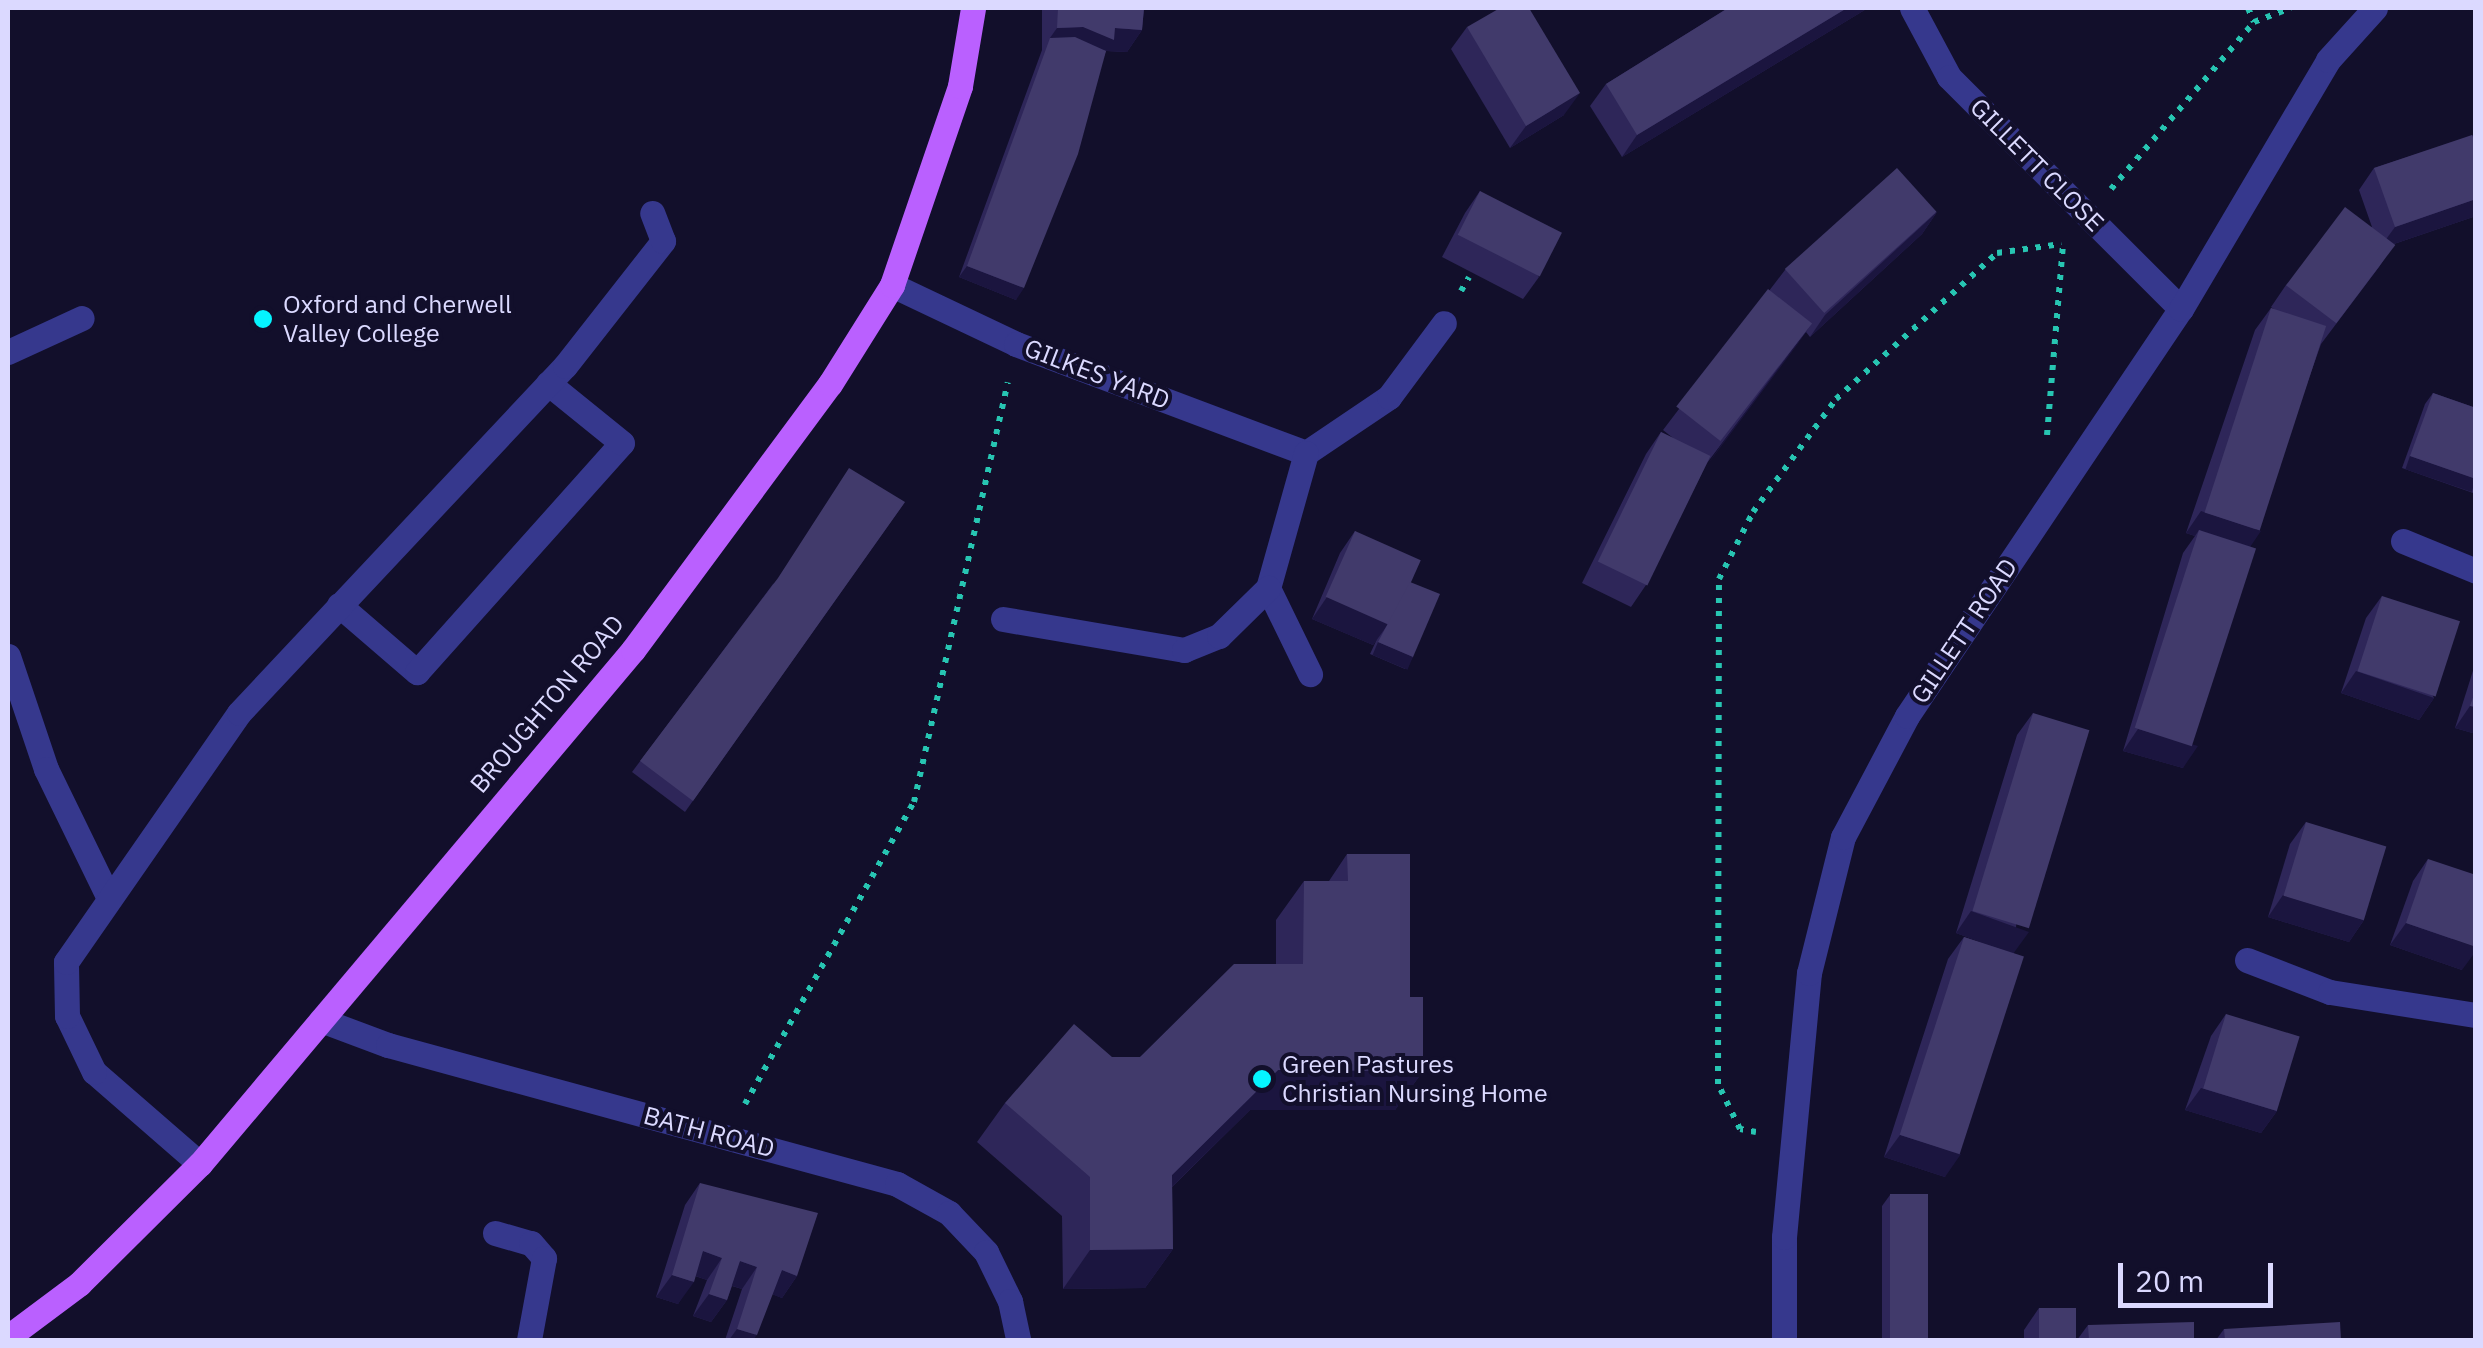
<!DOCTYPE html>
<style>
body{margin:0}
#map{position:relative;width:2483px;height:1348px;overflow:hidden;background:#120f2b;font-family:"IBM Plex Sans",sans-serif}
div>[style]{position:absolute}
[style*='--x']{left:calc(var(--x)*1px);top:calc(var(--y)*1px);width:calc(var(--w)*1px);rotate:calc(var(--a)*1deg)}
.path>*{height:6px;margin-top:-3px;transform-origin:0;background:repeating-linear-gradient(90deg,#27c5b2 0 5px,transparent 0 13px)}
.minor>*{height:25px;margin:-12.5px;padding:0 12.5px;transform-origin:12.5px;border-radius:12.5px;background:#36388d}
.major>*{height:25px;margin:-12.5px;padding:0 12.5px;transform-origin:12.5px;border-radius:12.5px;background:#ba60ff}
.wall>*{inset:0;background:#2e2659}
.shaded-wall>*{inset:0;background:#1b153f;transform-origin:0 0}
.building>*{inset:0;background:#413a6b;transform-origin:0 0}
.dots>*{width:28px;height:28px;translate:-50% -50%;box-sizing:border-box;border:5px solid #120f2b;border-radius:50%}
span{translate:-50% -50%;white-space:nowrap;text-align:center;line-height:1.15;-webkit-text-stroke:8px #120f2b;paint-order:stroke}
.street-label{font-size:25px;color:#dbd9ff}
.poi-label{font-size:25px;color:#dbd9ff}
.left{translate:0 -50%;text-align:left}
.frame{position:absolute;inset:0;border:10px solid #dbd9ff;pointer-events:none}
.scale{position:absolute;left:2118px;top:1263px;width:155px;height:45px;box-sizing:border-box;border:5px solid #dbd9ff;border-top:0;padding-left:12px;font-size:30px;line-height:35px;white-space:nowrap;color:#dbd9ff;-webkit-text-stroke:8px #120f2b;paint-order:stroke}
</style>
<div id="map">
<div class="path">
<div style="--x:2248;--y:8;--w:15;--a:67"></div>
<div style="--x:2111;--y:189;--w:220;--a:-49.4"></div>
<div style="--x:2254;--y:22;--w:39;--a:-21"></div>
<div style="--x:1461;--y:291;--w:16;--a:-60"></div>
<div style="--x:2047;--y:435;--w:193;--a:-85.2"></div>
<div style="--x:745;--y:1104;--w:346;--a:-60.8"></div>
<div style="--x:914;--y:802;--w:430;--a:-77.4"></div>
<div style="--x:1756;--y:1132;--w:16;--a:-169"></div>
<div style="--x:1740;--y:1129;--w:50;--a:-116.1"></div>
<div style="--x:1718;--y:1084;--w:505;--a:-89.89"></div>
<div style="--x:1719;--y:579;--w:75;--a:-63.1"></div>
<div style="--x:1753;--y:512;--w:140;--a:-53.7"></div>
<div style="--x:1836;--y:399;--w:217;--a:-42.2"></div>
<div style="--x:1997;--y:253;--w:65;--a:-8"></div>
</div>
<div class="minor">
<div style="--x:1912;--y:8;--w:78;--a:61.8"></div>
<div style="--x:1949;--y:77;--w:328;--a:45"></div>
<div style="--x:892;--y:285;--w:137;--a:25.4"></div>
<div style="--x:1016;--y:344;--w:310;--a:20.6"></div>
<div style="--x:1306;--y:453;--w:100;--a:-34"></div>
<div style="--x:1389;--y:397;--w:92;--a:-53.4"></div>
<div style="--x:8;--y:352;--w:81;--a:-24.7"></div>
<div style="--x:1306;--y:453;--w:140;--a:105.7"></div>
<div style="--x:1268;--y:588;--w:96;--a:64"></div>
<div style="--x:2403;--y:541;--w:79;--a:22.3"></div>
<div style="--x:339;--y:605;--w:103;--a:40.7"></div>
<div style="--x:417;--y:672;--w:307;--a:-48.2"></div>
<div style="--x:622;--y:443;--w:95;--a:-141"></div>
<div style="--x:1003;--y:619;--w:184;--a:9.7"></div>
<div style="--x:1184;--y:650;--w:38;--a:-22"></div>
<div style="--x:1219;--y:636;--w:69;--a:-44.4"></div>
<div style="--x:8;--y:656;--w:119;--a:71.4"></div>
<div style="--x:46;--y:769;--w:141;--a:64"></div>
<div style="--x:2247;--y:960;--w:89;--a:21.1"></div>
<div style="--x:2330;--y:992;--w:148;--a:9"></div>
<div style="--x:321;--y:1020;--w:72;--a:20.5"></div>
<div style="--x:388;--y:1045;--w:528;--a:15.27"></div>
<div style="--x:897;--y:1184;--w:60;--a:29.1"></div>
<div style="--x:949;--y:1213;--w:54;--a:46.5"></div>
<div style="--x:986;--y:1252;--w:55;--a:63.9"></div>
<div style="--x:1010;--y:1301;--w:40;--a:78"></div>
<div style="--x:200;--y:1164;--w:140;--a:-139"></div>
<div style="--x:94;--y:1072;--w:62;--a:-115.7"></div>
<div style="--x:67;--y:1016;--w:54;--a:-91.1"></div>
<div style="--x:66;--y:962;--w:303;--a:-55.2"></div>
<div style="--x:239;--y:713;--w:476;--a:-46.8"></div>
<div style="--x:565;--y:366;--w:159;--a:-51.9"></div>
<div style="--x:663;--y:241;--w:30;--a:-111"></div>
<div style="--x:495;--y:1233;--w:37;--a:16"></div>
<div style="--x:531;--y:1243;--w:20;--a:49"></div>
<div style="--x:544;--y:1258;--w:83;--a:100.4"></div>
<div style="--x:1784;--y:1340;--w:103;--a:-90"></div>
<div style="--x:1784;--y:1237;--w:265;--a:-84.6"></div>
<div style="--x:1809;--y:973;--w:140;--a:-76"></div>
<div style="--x:1843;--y:837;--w:137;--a:-62.1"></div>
<div style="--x:1907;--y:716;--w:491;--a:-56.1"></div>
<div style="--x:2181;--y:309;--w:289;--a:-59.4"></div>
<div style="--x:2328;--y:60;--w:70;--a:-47.9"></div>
</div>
<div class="major">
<div style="--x:8;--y:1337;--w:89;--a:-36.7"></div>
<div style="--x:79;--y:1284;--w:170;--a:-44.8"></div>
<div style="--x:200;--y:1164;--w:672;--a:-49.89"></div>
<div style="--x:633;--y:650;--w:331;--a:-53.5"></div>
<div style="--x:830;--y:384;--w:117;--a:-57.9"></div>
<div style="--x:892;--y:285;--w:210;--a:-71.1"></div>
<div style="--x:960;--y:86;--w:79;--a:-80.5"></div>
</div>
<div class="wall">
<div style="clip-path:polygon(1042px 8px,1144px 8px,1142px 30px,1127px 52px,1106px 51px,1016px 300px,959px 277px,1042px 50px)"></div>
<div style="clip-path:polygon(1728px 8px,1868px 8px,1622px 157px,1590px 106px,1606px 84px)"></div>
<div style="clip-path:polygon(1467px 27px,1564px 115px,1510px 148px,1451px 49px)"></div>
<div style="clip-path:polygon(2476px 131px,2476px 216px,2394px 244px,2379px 267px,2321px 344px,2250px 546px,2183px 768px,2123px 751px,2183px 553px,2195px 536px,2186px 533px,2255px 330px,2271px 308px,2275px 310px,2271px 307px,2286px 285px,2372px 227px,2359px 190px,2374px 168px,2472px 136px)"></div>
<div style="clip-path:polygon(1480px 191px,1539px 277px,1523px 299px,1442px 257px,1465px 213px)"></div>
<div style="clip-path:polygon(1937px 212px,1922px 234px,1810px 337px,1806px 332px,1707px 463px,1646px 585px,1631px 607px,1582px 583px,1646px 454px,1661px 432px,1673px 438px,1663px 430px,1785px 270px)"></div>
<div style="clip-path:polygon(2433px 393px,2476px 408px,2476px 494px,2402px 468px,2425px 404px)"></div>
<div style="clip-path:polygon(905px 502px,685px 812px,632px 772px,773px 584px)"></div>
<div style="clip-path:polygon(1355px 531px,1410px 582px,1413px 657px,1405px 669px,1370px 654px,1377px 639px,1373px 645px,1312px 619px,1340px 553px)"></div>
<div style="clip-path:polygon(2382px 596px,2434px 698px,2419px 720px,2341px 693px,2366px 618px)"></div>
<div style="clip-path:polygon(2476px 661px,2476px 734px,2455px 728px)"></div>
<div style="clip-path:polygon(2033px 713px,2014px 953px,1945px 1177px,1884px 1157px,1948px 959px,1964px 937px,2003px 950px,1956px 933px,2017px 735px)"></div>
<div style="clip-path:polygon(2306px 822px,2364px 920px,2349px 942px,2268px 917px,2290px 844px)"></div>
<div style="clip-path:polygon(1347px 854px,1423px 1071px,1395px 1110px,1250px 1110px,1172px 1187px,1173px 1249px,1145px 1288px,1063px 1289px,1062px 1216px,977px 1142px,1005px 1103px,1112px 1057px,1140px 1057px,1276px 964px,1276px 920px,1304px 881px,1329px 881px)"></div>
<div style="clip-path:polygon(2428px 859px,2462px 970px,2390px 945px,2413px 881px)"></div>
<div style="clip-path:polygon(2226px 1014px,2277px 1111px,2261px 1133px,2185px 1110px,2211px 1036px)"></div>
<div style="clip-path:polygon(700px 1183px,797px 1276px,782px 1298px,772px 1294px,753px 1340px,725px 1340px,742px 1289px,732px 1286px,727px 1300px,711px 1322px,693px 1316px,707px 1280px,695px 1276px,678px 1304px,656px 1297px,685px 1205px)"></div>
<div style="clip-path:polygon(1890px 1195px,1928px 1340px,1882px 1340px,1882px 1206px)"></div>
<div style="clip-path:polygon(2039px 1308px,2075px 1340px,2024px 1340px,2024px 1330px)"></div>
<div style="clip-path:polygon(2088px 1325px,2194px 1340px,2077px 1340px)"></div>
<div style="clip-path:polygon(2224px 1329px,2341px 1340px,2216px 1340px)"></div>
</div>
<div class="shaded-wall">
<div style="clip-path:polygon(1847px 8px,1868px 8px,1622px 157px,1637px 135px)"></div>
<div style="clip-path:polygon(1083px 27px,1115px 28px,1142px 30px,1127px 52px,1107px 51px,1050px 38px,1057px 28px)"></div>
<div style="clip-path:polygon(1580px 93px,1564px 115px,1510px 148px,1526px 126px)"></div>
<div style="clip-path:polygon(2476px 199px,2476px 216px,2379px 249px,2395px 227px)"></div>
<div style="clip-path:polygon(1937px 212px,1922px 234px,1810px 337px,1825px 315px)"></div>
<div style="clip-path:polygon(967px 266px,1024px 288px,1016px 300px,959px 277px)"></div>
<div style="clip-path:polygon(1812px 323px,1797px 345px,1708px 464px,1723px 442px)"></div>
<div style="left:2410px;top:456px;width:70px;height:14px;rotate:19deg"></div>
<div style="clip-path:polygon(2201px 511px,2261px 531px,2246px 553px,2199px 530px,2195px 536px,2186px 533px)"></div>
<div style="clip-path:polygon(1327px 597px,1389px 623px,1373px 645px,1312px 619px)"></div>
<div style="left:1378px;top:642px;width:38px;height:14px;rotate:23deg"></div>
<div style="clip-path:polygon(2356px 671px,2434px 698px,2419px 720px,2341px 693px)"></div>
<div style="clip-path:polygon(2470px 706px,2476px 707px,2476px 734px,2455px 728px)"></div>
<div style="clip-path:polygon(2138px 729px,2198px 746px,2183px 768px,2123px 751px)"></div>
<div style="clip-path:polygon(2283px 895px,2364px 920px,2349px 942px,2268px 917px)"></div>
<div style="clip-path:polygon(1971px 911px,2029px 932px,2013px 954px,1956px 933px)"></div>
<div style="clip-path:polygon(2406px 923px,2476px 947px,2476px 951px,2462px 970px,2390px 945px)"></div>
<div style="clip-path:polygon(1278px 1070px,1423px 1071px,1395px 1110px,1250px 1110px,1144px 1214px,1172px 1175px)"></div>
<div style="clip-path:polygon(2201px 1088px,2277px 1111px,2261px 1133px,2185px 1110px)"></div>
<div style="clip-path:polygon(1900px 1135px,1961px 1154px,1945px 1177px,1884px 1157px)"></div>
<div style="clip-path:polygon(1173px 1249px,1145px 1288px,1063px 1289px,1090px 1250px)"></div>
<div style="clip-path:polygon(703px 1251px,722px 1258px,707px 1280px,687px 1273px)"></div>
<div style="clip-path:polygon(740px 1261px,757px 1267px,742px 1289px,724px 1283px)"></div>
<div style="clip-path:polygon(782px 1270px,797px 1276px,782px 1298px,766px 1292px)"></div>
<div style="clip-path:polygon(672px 1275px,694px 1282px,678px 1304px,656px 1297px)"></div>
<div style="clip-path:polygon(709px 1294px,727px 1300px,711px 1322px,693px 1316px)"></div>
<div style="clip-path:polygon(737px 1329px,757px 1335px,753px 1340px,729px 1340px)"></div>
</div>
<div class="building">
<div style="clip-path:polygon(1058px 8px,1144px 8px,1142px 30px,1115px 28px,1114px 40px,1083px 27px,1057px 28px)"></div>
<div style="clip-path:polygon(1500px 8px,1529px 8px,1580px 93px,1526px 126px,1467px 27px)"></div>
<div style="clip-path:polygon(1728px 8px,1847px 8px,1637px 135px,1606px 84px)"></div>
<div style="clip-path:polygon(1075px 37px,1106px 51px,1078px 154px,1024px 288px,967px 266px,1050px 38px)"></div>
<div style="clip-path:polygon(2472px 135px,2476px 146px,2476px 199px,2395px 227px,2374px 168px)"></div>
<div style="left:1897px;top:168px;width:59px;height:151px;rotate:48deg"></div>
<div style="left:1480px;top:191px;width:92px;height:49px;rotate:27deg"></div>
<div style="left:2345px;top:207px;width:63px;height:98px;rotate:37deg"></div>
<div style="left:1768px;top:289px;width:56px;height:149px;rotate:38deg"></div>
<div style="left:2271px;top:308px;width:58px;height:215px;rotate:18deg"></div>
<div style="clip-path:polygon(2433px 393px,2476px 408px,2476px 479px,2410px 456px)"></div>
<div style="left:1661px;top:432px;width:55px;height:144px;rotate:26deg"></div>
<div style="clip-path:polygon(849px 468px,905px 502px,693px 801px,640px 761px,778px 578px)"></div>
<div style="left:2199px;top:530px;width:60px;height:208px;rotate:18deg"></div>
<div style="left:1355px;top:531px;width:72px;height:72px;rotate:24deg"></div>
<div style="clip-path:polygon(1410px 582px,1440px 594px,1413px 657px,1378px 642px)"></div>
<div style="left:2382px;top:596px;width:82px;height:79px;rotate:18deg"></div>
<div style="clip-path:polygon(2476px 689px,2476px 707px,2470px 706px)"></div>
<div style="left:2033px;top:713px;width:59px;height:207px;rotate:17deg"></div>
<div style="left:2306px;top:822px;width:84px;height:77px;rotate:17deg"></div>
<div style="clip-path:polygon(1347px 854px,1410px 854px,1410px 997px,1423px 997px,1423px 1071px,1278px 1070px,1172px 1175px,1173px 1249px,1090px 1250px,1090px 1177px,1005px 1103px,1074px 1024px,1112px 1057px,1140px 1057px,1234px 964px,1303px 964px,1304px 881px,1348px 881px)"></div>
<div style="clip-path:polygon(2428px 859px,2476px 875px,2476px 947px,2406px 923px)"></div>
<div style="left:1964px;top:937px;width:63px;height:208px;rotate:18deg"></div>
<div style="left:2226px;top:1014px;width:77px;height:78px;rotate:17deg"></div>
<div style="clip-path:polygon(700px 1183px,818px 1213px,797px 1276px,782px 1270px,757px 1335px,737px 1329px,757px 1267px,740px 1261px,727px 1300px,709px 1294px,722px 1258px,703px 1251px,694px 1282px,672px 1275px)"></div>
<div style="left:1928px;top:1194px;width:146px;height:38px;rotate:90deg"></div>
<div style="left:2039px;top:1308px;width:37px;height:32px"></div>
<div style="clip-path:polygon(2194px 1322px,2194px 1340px,2089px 1340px,2088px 1325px)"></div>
<div style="clip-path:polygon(2340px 1322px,2341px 1340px,2225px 1340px,2224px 1329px)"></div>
</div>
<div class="dots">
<div style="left:263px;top:319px;background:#05f4ff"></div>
<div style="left:1262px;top:1079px;background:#05f4ff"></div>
</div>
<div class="street-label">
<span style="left:2037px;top:165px;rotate:45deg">GILLETT CLOSE</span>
<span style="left:1097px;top:374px;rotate:21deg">GILKES YARD</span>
<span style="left:1964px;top:631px;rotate:-56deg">GILLETT ROAD</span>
<span style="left:547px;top:704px;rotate:-50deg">BROUGHTON ROAD</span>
<span style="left:709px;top:1132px;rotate:15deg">BATH ROAD</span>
</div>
<div class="poi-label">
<span class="left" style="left:283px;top:319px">Oxford and Cherwell<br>Valley College</span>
<span class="left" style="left:1282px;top:1079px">Green Pastures<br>Christian Nursing Home</span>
</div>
<div class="frame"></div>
<div class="scale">20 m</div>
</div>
